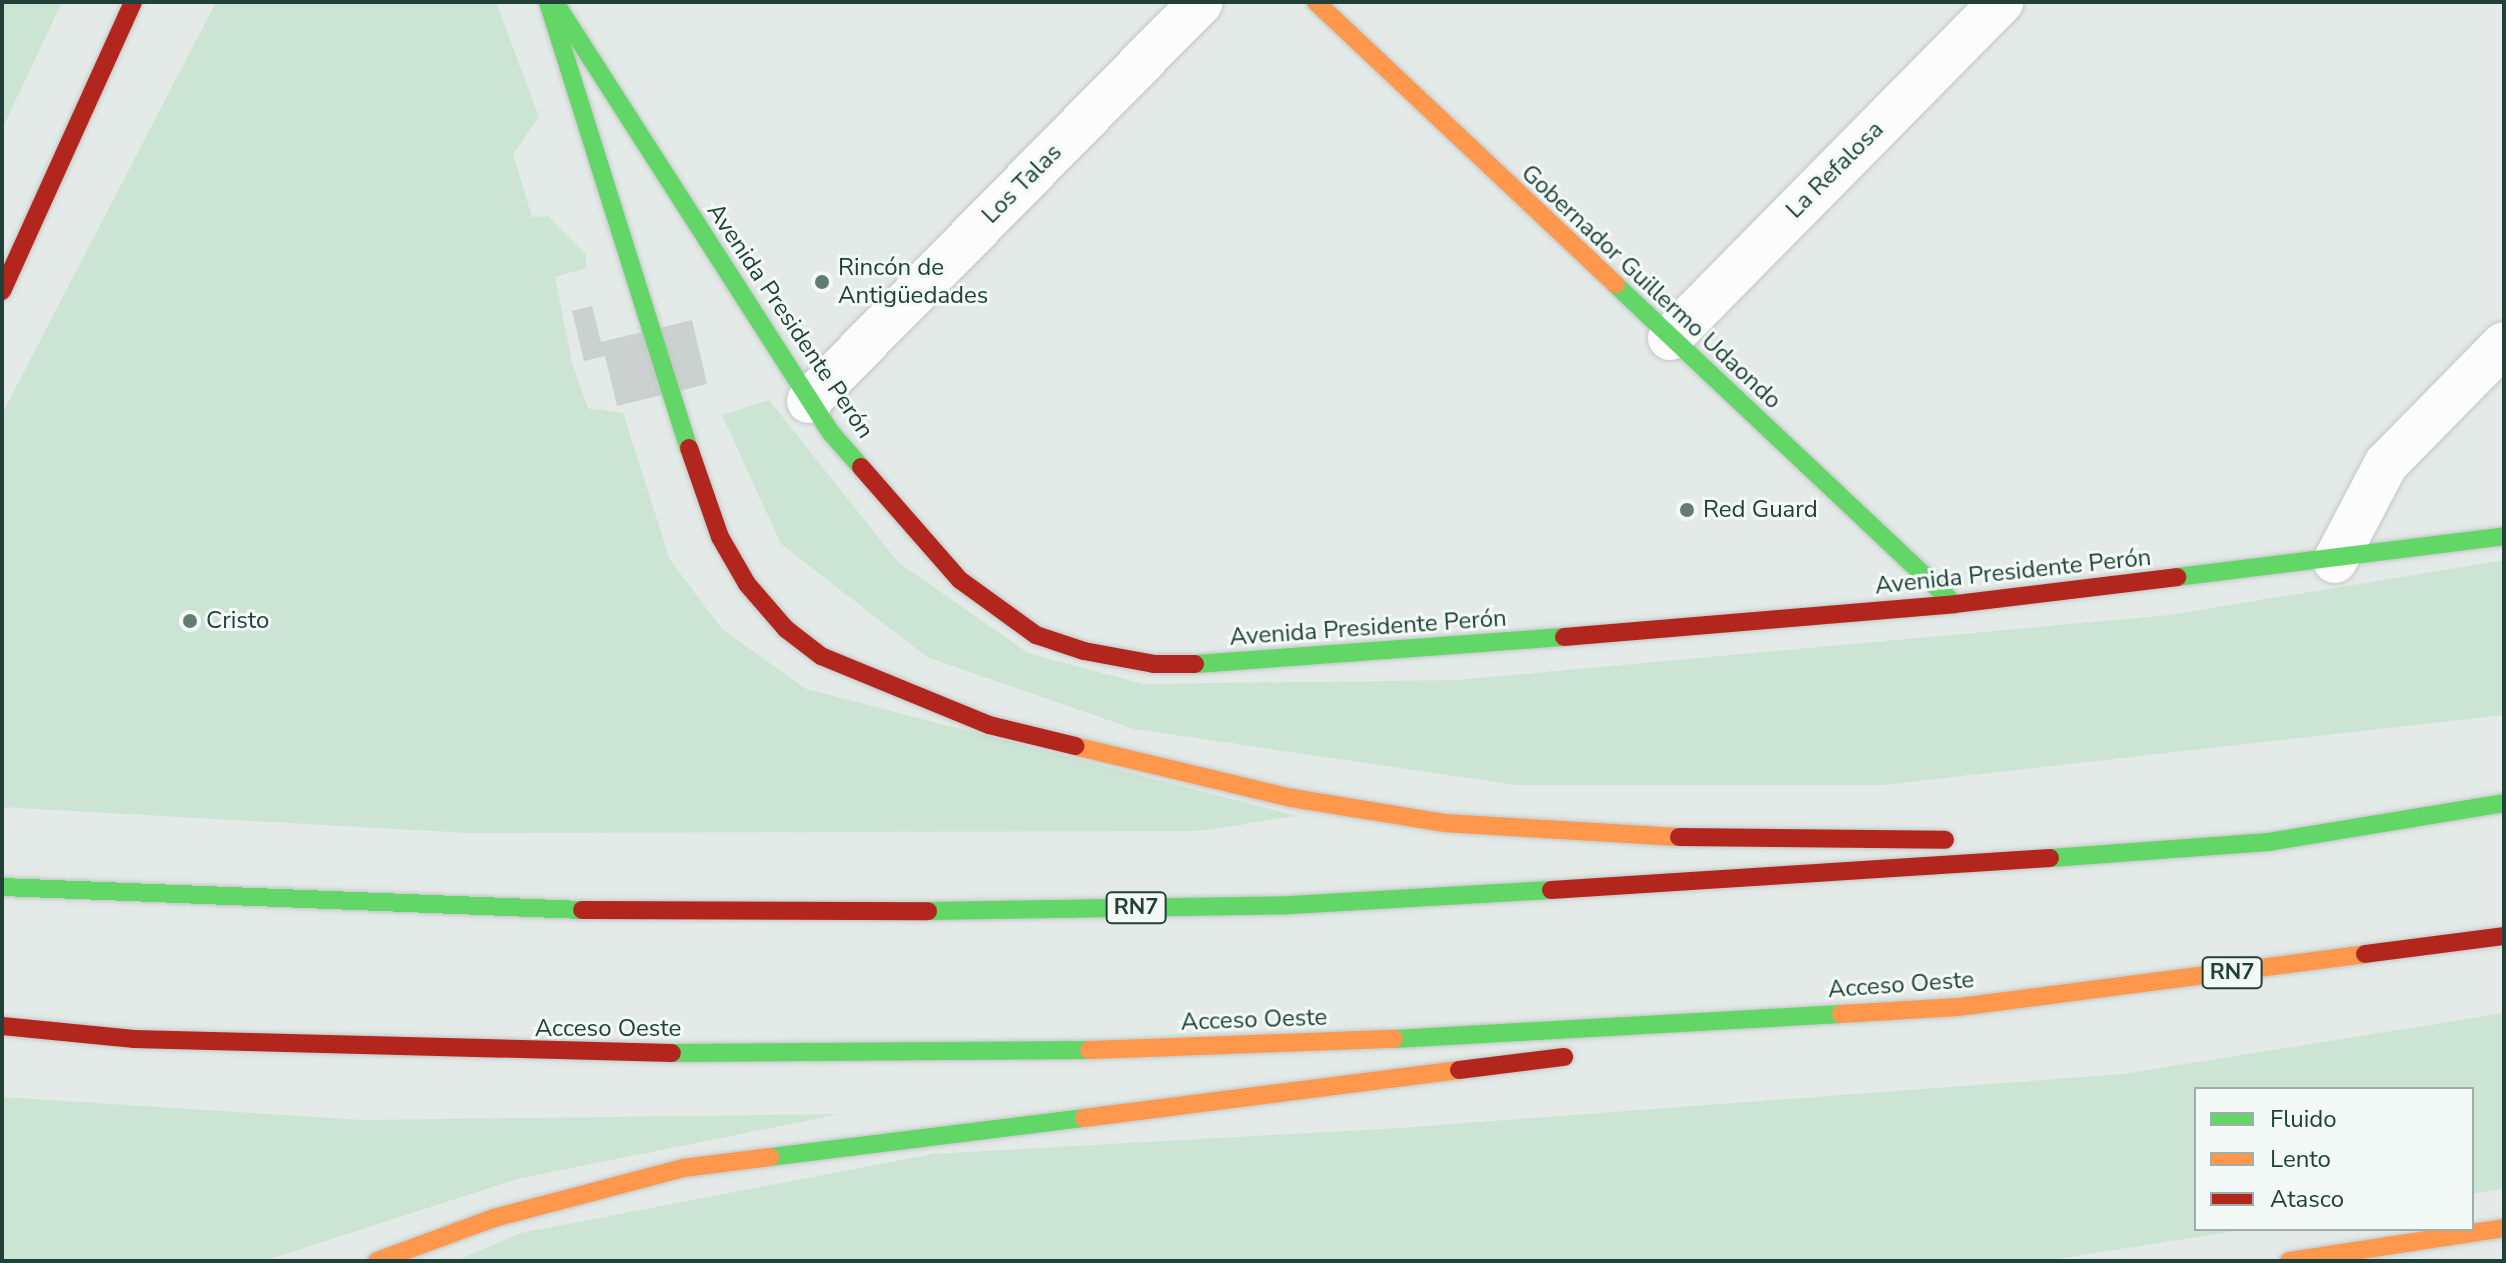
<!DOCTYPE html>
<meta charset="utf-8">
<style>
body{margin:0}
#map{position:relative;width:2506px;height:1263px;overflow:hidden;background:#e4eae7;font-family:"Nunito Sans",sans-serif}
div>[style]{position:absolute}
[style*='--x']{left:calc(var(--x)*1px);top:calc(var(--y)*1px);width:calc(var(--w)*1px);rotate:calc(var(--a)*1deg)}
.green>*{inset:0;background:#cce4d4}
.building>*{inset:0;background:#cbd1cf}
.roads{filter:drop-shadow(0 0 2px #c1c7c5) drop-shadow(0 0 2px #c1c7c5)}
.street>*{height:44px;margin:-22px;padding:0 22px;transform-origin:22px;border-radius:22px;background:#fbfcfb}
.fast>*{height:18px;margin:-9px;padding:0 9px;transform-origin:9px;border-radius:9px;background:#63d668}
.slow>*{height:18px;margin:-9px;padding:0 9px;transform-origin:9px;border-radius:9px;background:#ff974d}
.jam>*{height:18px;margin:-9px;padding:0 9px;transform-origin:9px;border-radius:9px;background:#b3261e}
.dots>*{width:22px;height:22px;translate:-50% -50%;box-sizing:border-box;border:4px solid #f2f9f6;border-radius:50%}
span{translate:-50% -50%;white-space:nowrap;text-align:center;line-height:1.15;-webkit-text-stroke:6px #f2f9f6;paint-order:stroke}
.shield-label span{padding:2px 6px;background:#f2f9f6;border:2px solid;border-radius:6px;-webkit-text-stroke-width:0}
.shield-label{font-size:22px;color:#204038;font-weight:700}
.street-label{font-size:24px;color:#204038}
.poi-label{font-size:24px;color:#204038}
.left{translate:0 -50%;text-align:left}
.frame{position:absolute;inset:0;border:4px solid #204038;pointer-events:none}
.legend{position:absolute;left:2194px;top:1087px;width:280px;height:144px;box-sizing:border-box;background:#f2f9f6;border:2px solid #9eafaa;margin:0;padding:10px 14px;list-style:none;font-size:24px;color:#204038}
.legend li{display:flex;align-items:center;gap:16px;height:40px}
.legend b{width:40px;border:2px solid #9eafaa}
</style>
<div id="map">
<div class="green">
<div style="clip-path:polygon(2px 2px,62px 2px,2px 129px)"></div>
<div style="clip-path:polygon(216px 2px,496px 2px,539px 117px,513px 154px,532px 217px,548px 216px,586px 254px,586px 268px,555px 277px,572px 363px,588px 408px,623px 413px,670px 560px,722px 629px,806px 689px,1297px 816px,1198px 831px,467px 833px,2px 807px,2px 414px)"></div>
<div style="clip-path:polygon(769px 400px,898px 562px,1028px 653px,1143px 684px,1457px 680px,2170px 615px,2504px 560px,2504px 715px,1883px 785px,1516px 785px,1134px 729px,927px 657px,781px 544px,722px 415px)"></div>
<div style="clip-path:polygon(2504px 1013px,2504px 1189px,2472px 1194px,2472px 1089px,2196px 1089px,2196px 1229px,2249px 1229px,2043px 1261px,456px 1261px,521px 1233px,932px 1154px,1399px 1128px,2123px 1074px)"></div>
<div style="clip-path:polygon(2px 1097px,363px 1120px,840px 1114px,517px 1179px,264px 1261px,2px 1261px)"></div>
</div>
<div class="building">
<div style="clip-path:polygon(592px 306px,601px 342px,692px 320px,707px 384px,617px 406px,605px 356px,584px 361px,572px 311px)"></div>
</div>
<div class="roads">
<div class="street">
<div style="--x:1670;--y:338;--w:472;--a:-45.4"></div>
<div style="--x:809;--y:401;--w:559;--a:-45.51"></div>
<div style="--x:2335;--y:561;--w:110;--a:-62.3"></div>
<div style="--x:2386;--y:464;--w:168;--a:-45.5"></div>
</div>
<div class="fast">
<div style="--x:548;--y:2;--w:468;--a:72.5"></div>
<div style="--x:556;--y:4;--w:510;--a:57.34"></div>
<div style="--x:831;--y:433;--w:45;--a:48.6"></div>
<div style="--x:1616;--y:285;--w:465;--a:43.3"></div>
<div style="--x:2177;--y:577;--w:330;--a:-7.1"></div>
<div style="--x:1195;--y:664;--w:370;--a:-4.2"></div>
<div style="--x:2050;--y:858;--w:220;--a:-4.2"></div>
<div style="--x:2269;--y:842;--w:238;--a:-9.4"></div>
<div style="--x:2;--y:887;--w:580;--a:2.27"></div>
<div style="--x:928;--y:911;--w:363;--a:-0.9"></div>
<div style="--x:1291;--y:905;--w:260;--a:-3.3"></div>
<div style="--x:1394;--y:1039;--w:448;--a:-3.2"></div>
<div style="--x:672;--y:1053;--w:417;--a:-0.4"></div>
<div style="--x:770;--y:1157;--w:316;--a:-7.1"></div>
</div>
<div class="slow">
<div style="--x:1316;--y:2;--w:412;--a:43.3"></div>
<div style="--x:1075;--y:746;--w:223;--a:13.5"></div>
<div style="--x:1292;--y:798;--w:154;--a:9.3"></div>
<div style="--x:1444;--y:823;--w:235;--a:3.4"></div>
<div style="--x:1841;--y:1014;--w:118;--a:-3.4"></div>
<div style="--x:1959;--y:1007;--w:409;--a:-7.4"></div>
<div style="--x:1089;--y:1050;--w:305;--a:-2.1"></div>
<div style="--x:1084;--y:1118;--w:378;--a:-7.3"></div>
<div style="--x:377;--y:1261;--w:125;--a:-20.2"></div>
<div style="--x:494;--y:1218;--w:196;--a:-14.8"></div>
<div style="--x:683;--y:1168;--w:88;--a:-7.2"></div>
<div style="--x:2289;--y:1261;--w:218;--a:-8.7"></div>
</div>
<div class="jam">
<div style="--x:2;--y:291;--w:317;--a:-65.6"></div>
<div style="--x:689;--y:448;--w:94;--a:70.8"></div>
<div style="--x:720;--y:537;--w:54;--a:60.1"></div>
<div style="--x:747;--y:584;--w:60;--a:49.1"></div>
<div style="--x:786;--y:629;--w:44;--a:37.6"></div>
<div style="--x:821;--y:656;--w:182;--a:22.3"></div>
<div style="--x:989;--y:725;--w:89;--a:13.7"></div>
<div style="--x:861;--y:467;--w:150;--a:48.8"></div>
<div style="--x:960;--y:580;--w:94;--a:35.9"></div>
<div style="--x:1036;--y:635;--w:51;--a:18.4"></div>
<div style="--x:1084;--y:651;--w:71;--a:10.5"></div>
<div style="--x:1154;--y:664;--w:41;--a:0"></div>
<div style="--x:1564;--y:637;--w:392;--a:-4.8"></div>
<div style="--x:1955;--y:604;--w:224;--a:-6.9"></div>
<div style="--x:1679;--y:837;--w:266;--a:0.6"></div>
<div style="--x:1551;--y:890;--w:500;--a:-3.67"></div>
<div style="--x:582;--y:910;--w:346;--a:0.2"></div>
<div style="--x:2365;--y:954;--w:140;--a:-7.4"></div>
<div style="--x:2;--y:1026;--w:133;--a:5.6"></div>
<div style="--x:134;--y:1039;--w:538;--a:1.49"></div>
<div style="--x:1459;--y:1070;--w:106;--a:-7.1"></div>
</div>
</div>
<div class="dots">
<div style="left:822px;top:282px;background:#657c75"></div>
<div style="left:1687px;top:510px;background:#657c75"></div>
<div style="left:190px;top:621px;background:#657c75"></div>
</div>
<div class="shield-label">
<span style="left:1136px;top:908px">RN7</span>
<span style="left:2232px;top:973px">RN7</span>
</div>
<div class="street-label">
<span style="left:1835px;top:170px;rotate:-45deg">La Refalosa</span>
<span style="left:1022px;top:184px;rotate:-45deg">Los Talas</span>
<span style="left:1651px;top:287px;rotate:43deg">Gobernador Guillermo Udaondo</span>
<span style="left:790px;top:321px;rotate:56deg">Avenida Presidente Perón</span>
<span style="left:2013px;top:572px;rotate:-6deg">Avenida Presidente Perón</span>
<span style="left:1368px;top:628px;rotate:-4deg">Avenida Presidente Perón</span>
<span style="left:1901px;top:985px;rotate:-4deg">Acceso Oeste</span>
<span style="left:1254px;top:1020px;rotate:-2deg">Acceso Oeste</span>
<span style="left:608px;top:1029px">Acceso Oeste</span>
</div>
<div class="poi-label">
<span class="left" style="left:838px;top:282px">Rincón de<br>Antigüedades</span>
<span class="left" style="left:1703px;top:510px">Red Guard</span>
<span class="left" style="left:206px;top:621px">Cristo</span>
</div>
<div class="frame"></div>
<ul class="legend">
<li><b style="height:10px;background:#63d668"></b>Fluido</li>
<li><b style="height:10px;background:#ff974d"></b>Lento</li>
<li><b style="height:10px;background:#b3261e"></b>Atasco</li>
</ul>
</div>
